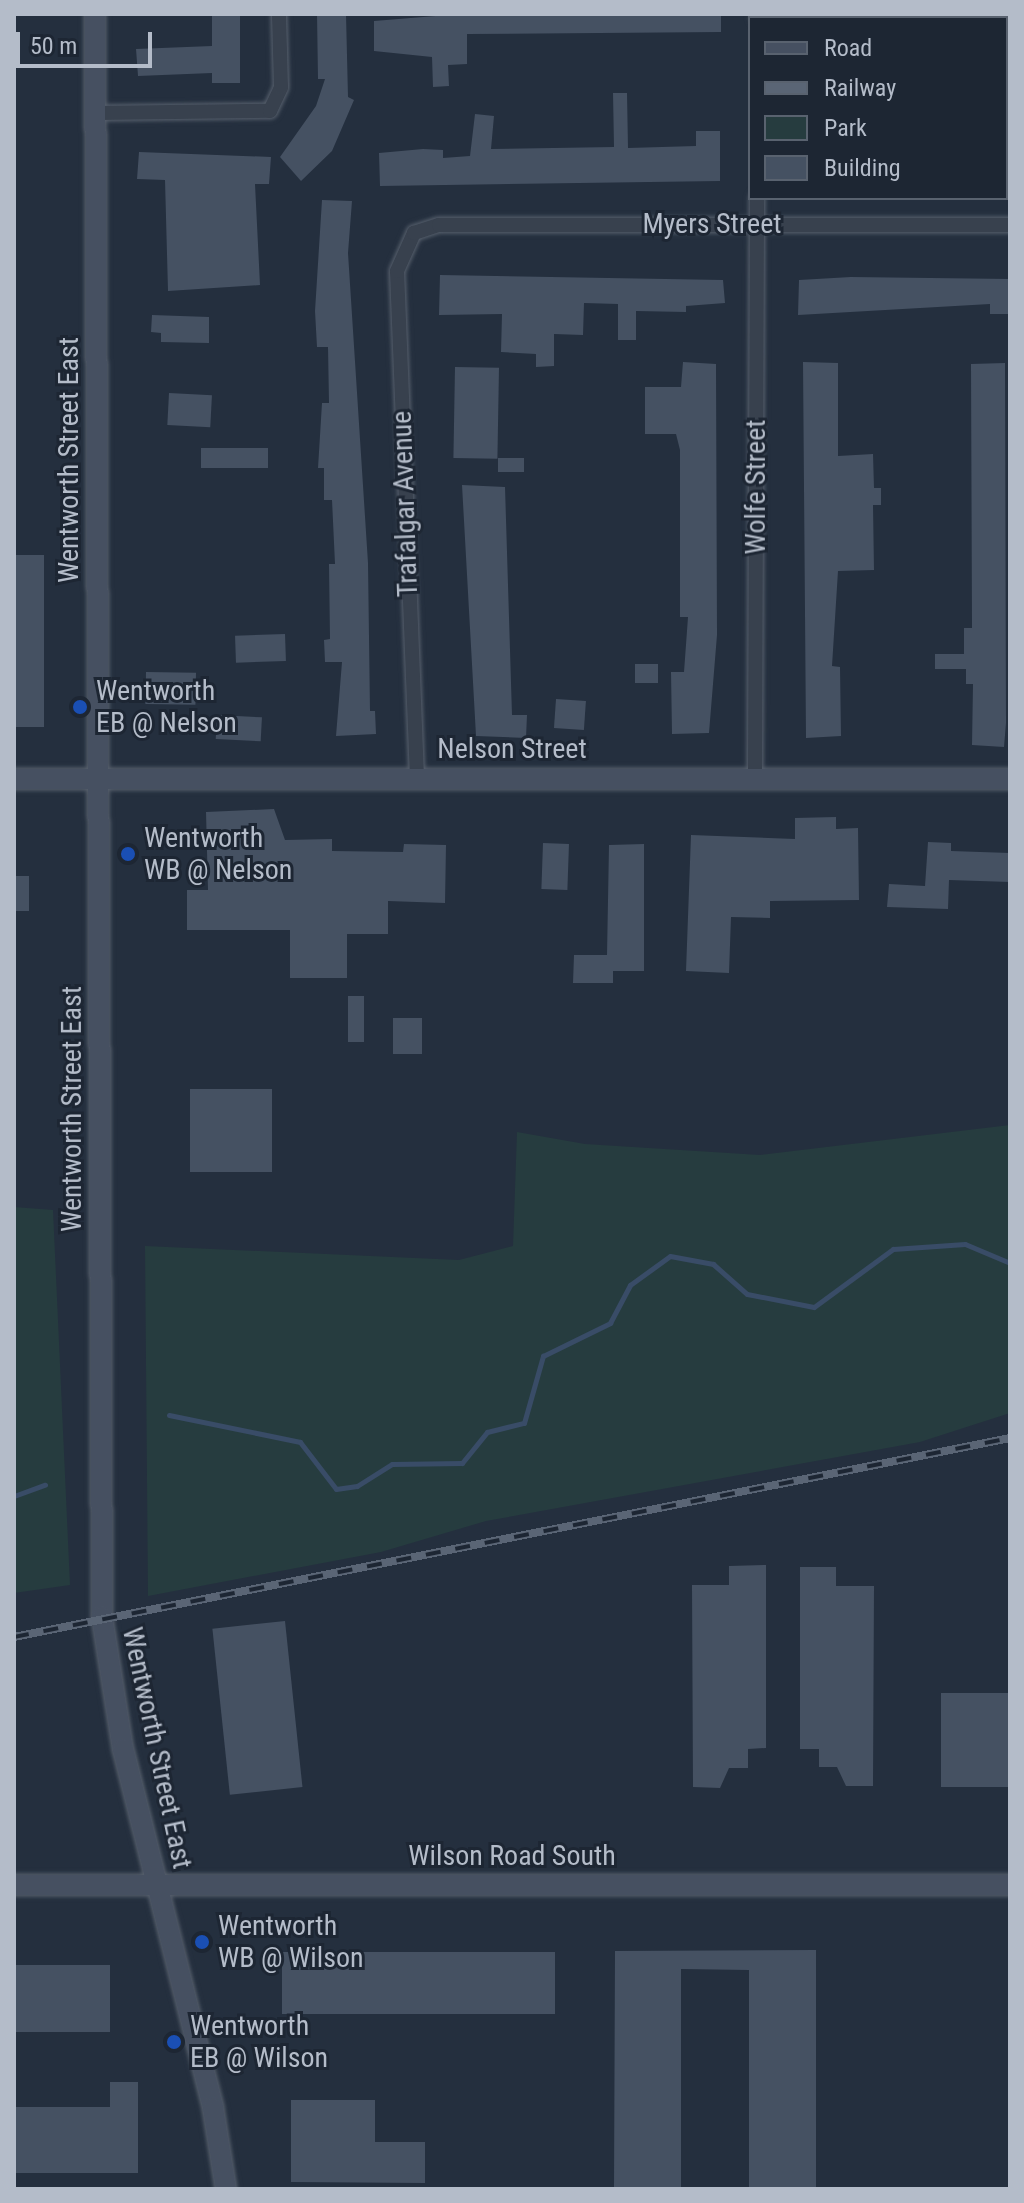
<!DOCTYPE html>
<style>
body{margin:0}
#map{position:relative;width:1024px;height:2203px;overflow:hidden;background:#242f3e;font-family:"Roboto Condensed",sans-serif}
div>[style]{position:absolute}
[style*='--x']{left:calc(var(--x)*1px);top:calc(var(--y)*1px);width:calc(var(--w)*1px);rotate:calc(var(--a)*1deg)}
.green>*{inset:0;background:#263c3f}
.stream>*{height:5px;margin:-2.5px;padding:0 2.5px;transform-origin:2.5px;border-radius:2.5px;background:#394c67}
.building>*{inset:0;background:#455162;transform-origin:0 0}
.roads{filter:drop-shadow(0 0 2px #565f6c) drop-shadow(0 0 2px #565f6c)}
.street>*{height:14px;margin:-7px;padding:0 7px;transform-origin:7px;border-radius:7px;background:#38414e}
.secondary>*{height:20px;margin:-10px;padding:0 10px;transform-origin:10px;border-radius:10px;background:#465061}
.rail>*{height:8px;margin-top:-4px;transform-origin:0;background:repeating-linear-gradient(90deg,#1d2633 0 15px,#5a6575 0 30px);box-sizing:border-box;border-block:2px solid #5a6575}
.dots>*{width:22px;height:22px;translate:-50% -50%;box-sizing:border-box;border:4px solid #1d2633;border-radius:50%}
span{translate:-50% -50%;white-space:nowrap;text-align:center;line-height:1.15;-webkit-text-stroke:6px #1d2633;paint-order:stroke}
.street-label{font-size:28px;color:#b4bcc9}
.poi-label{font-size:28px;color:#b4bcc9}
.left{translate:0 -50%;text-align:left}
.frame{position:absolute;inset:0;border:16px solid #b4bcc9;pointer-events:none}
.legend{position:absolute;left:748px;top:16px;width:260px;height:184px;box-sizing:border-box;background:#1d2633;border:2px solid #59626f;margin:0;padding:10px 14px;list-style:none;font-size:24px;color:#b4bcc9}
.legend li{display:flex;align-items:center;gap:16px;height:40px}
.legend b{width:40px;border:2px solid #59626f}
.scale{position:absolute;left:16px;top:32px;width:136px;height:36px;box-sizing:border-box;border:4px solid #b4bcc9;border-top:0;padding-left:10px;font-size:24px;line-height:28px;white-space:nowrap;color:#b4bcc9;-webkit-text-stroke:6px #1d2633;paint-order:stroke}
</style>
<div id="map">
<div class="green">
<div style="clip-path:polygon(1010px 1125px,1010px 1413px,920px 1442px,486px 1521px,381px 1552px,148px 1596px,145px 1246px,459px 1260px,513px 1246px,517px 1132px,585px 1144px,760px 1155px)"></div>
<div style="clip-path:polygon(14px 1207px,53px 1210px,70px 1585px,14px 1593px)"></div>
</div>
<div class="stream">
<div style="--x:169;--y:1415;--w:134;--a:11.6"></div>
<div style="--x:300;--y:1442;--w:59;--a:52.5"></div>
<div style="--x:336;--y:1489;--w:21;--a:-8"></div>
<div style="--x:357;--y:1486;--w:41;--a:-32.2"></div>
<div style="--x:392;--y:1464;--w:70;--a:-0.8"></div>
<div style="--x:462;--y:1463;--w:40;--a:-51"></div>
<div style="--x:487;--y:1432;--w:38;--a:-14"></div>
<div style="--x:524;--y:1423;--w:70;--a:-74.2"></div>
<div style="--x:543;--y:1356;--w:75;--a:-26.2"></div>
<div style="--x:610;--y:1323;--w:43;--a:-62.2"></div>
<div style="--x:630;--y:1285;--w:49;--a:-35.9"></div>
<div style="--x:670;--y:1256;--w:44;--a:10.5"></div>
<div style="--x:713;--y:1264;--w:45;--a:41.4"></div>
<div style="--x:747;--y:1294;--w:68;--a:11"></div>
<div style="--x:814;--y:1307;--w:98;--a:-36.3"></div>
<div style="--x:893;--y:1249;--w:72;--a:-4"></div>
<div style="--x:965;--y:1244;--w:49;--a:22.9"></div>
<div style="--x:14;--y:1496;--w:33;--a:-20"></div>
</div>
<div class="building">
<div style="clip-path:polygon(212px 14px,240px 14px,240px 83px,212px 83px,212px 73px,138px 76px,136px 49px,212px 46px)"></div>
<div style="clip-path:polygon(317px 14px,346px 14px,348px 97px,354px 100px,332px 151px,301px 181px,280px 157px,316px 106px,325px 79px,318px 79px)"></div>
<div style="clip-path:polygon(460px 14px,721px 14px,721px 32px,467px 34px,467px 64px,448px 65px,449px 86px,433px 87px,432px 57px,374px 51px,374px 21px)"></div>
<div style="clip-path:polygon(613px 93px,627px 93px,628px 148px,696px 146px,696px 131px,720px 131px,720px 181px,380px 186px,379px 153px,423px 149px,443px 150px,443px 158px,470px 156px,475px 114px,494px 116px,491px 149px,614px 147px)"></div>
<div style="clip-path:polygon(139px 152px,271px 157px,269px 184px,255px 184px,260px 285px,168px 291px,165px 180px,137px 179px)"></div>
<div style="clip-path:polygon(322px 200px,352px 201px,348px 253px,368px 563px,370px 711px,375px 711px,376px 734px,336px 736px,342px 662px,325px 662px,324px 640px,330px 639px,329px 564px,335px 564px,332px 500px,324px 500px,324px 468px,318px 468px,322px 403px,329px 403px,328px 347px,317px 347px,315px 311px)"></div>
<div style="clip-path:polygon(440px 275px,723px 280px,725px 303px,686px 306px,686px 312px,636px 311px,636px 340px,618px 340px,618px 304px,584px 303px,583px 335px,554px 334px,554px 366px,536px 367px,536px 354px,501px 352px,502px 314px,439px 315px)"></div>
<div style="clip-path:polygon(851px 277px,1010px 279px,1010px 314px,990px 314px,990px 304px,798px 315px,799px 280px)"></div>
<div style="clip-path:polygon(152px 315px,209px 317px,209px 343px,161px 342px,161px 333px,151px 332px)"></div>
<div style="clip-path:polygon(683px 362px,716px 364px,717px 635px,709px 733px,672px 734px,671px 672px,684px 672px,688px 617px,680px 617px,680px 450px,676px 434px,645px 434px,645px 387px,681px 387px)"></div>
<div style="clip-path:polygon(803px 362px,838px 363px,838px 456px,873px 454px,874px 488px,881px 488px,881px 505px,873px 505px,874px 570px,838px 571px,832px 666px,840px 667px,841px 736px,806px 738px)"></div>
<div style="clip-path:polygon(1005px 363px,1006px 723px,1004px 747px,972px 745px,973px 684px,966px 684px,966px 669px,935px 669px,935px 654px,964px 654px,964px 628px,972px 628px,971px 364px)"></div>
<div style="left:455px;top:367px;width:44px;height:91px;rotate:1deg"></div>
<div style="left:169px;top:393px;width:43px;height:32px;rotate:3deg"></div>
<div style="left:201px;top:448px;width:67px;height:20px"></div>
<div style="left:524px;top:458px;width:14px;height:26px;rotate:90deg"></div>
<div style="clip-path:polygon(462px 485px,505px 487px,512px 715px,527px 715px,526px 738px,476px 736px)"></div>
<div style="left:14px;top:555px;width:30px;height:172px"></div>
<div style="left:285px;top:634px;width:27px;height:50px;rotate:88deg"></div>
<div style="left:635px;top:664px;width:23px;height:19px"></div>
<div style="left:146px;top:672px;width:50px;height:32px;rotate:1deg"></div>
<div style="left:556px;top:699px;width:30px;height:29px;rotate:4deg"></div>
<div style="left:217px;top:715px;width:45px;height:24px;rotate:3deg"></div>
<div style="clip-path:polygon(274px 809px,285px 840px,332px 839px,332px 851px,403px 852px,404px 844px,446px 845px,445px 903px,388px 901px,388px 934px,347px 934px,347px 978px,290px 978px,290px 930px,187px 930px,187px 890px,208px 890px,206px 812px)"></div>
<div style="clip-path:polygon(836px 817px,836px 829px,858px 828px,859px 900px,770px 901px,770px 918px,731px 917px,729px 973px,686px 971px,691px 835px,795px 839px,795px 818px)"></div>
<div style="clip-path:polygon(928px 842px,951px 843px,951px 851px,1010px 853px,1010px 882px,949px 880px,948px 909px,887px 907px,889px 884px,925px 886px)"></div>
<div style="left:543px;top:843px;width:26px;height:46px;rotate:2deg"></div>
<div style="clip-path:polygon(644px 844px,644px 971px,613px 971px,613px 983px,573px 983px,574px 955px,607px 955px,609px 845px)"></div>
<div style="left:14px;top:876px;width:15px;height:35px"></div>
<div style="left:348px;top:996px;width:16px;height:46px"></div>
<div style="left:393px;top:1018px;width:29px;height:36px"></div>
<div style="left:190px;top:1089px;width:82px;height:83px"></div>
<div style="clip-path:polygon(766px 1565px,766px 1748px,748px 1749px,748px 1768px,729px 1768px,720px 1788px,693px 1787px,692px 1585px,729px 1585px,729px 1566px)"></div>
<div style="clip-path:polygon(800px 1567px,836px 1567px,836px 1586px,874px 1586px,873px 1786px,846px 1786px,837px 1767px,819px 1767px,819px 1749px,800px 1749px)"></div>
<div style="left:285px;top:1621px;width:167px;height:73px;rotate:84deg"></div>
<div style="left:941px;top:1693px;width:69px;height:94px"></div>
<div style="clip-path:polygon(816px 1950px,816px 2189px,749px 2189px,749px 1970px,681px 1969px,681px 2189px,614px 2189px,615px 1951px)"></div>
<div style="left:282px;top:1952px;width:273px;height:62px"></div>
<div style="left:14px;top:1965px;width:96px;height:67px"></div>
<div style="clip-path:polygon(110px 2082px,138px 2082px,138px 2173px,14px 2173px,14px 2107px,110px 2107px)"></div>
<div style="clip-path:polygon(291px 2100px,375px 2100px,375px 2142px,425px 2142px,425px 2183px,291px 2182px)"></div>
</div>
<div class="roads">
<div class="street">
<div style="--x:758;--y:18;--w:4;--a:-90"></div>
<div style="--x:96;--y:113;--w:174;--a:-0.7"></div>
<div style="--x:270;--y:111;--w:26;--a:-65"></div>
<div style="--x:281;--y:87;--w:73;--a:-91.6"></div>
<div style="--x:755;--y:777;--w:579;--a:-89.8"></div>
<div style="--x:417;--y:778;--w:507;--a:-92.26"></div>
<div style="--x:397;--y:271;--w:42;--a:-65.9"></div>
<div style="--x:414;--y:233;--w:26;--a:-18"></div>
<div style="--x:439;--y:225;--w:571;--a:0"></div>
</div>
<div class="secondary">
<div style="--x:95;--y:14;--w:1603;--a:89.75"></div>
<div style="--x:102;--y:1617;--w:134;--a:81"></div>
<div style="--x:123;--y:1749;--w:370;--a:75.9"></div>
<div style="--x:213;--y:2108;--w:82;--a:80.9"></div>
<div style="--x:14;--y:779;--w:996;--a:0"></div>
<div style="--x:14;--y:1885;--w:996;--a:0"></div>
</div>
</div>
<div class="rail">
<div style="--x:14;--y:1637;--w:1016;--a:-11.3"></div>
</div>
<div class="dots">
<div style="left:80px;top:707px;background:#1a4fb4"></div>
<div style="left:128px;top:854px;background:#1a4fb4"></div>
<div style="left:202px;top:1942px;background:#1a4fb4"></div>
<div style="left:174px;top:2042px;background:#1a4fb4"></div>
</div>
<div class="street-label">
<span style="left:712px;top:224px">Myers Street</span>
<span style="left:69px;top:460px;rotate:-90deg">Wentworth Street East</span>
<span style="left:756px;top:487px;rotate:-90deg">Wolfe Street</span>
<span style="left:405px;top:504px;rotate:-92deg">Trafalgar Avenue</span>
<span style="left:512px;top:749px">Nelson Street</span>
<span style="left:72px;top:1109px;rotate:-90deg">Wentworth Street East</span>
<span style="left:157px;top:1748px;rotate:78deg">Wentworth Street East</span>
<span style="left:512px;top:1856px">Wilson Road South</span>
</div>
<div class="poi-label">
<span class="left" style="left:96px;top:707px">Wentworth<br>EB @ Nelson</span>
<span class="left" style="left:144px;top:854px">Wentworth<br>WB @ Nelson</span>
<span class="left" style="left:218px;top:1942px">Wentworth<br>WB @ Wilson</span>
<span class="left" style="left:190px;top:2042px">Wentworth<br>EB @ Wilson</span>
</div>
<div class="frame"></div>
<ul class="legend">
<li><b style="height:10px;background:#465061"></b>Road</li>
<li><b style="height:10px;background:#5a6575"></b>Railway</li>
<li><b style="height:22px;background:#263c3f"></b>Park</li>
<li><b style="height:22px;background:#455162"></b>Building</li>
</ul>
<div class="scale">50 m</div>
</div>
